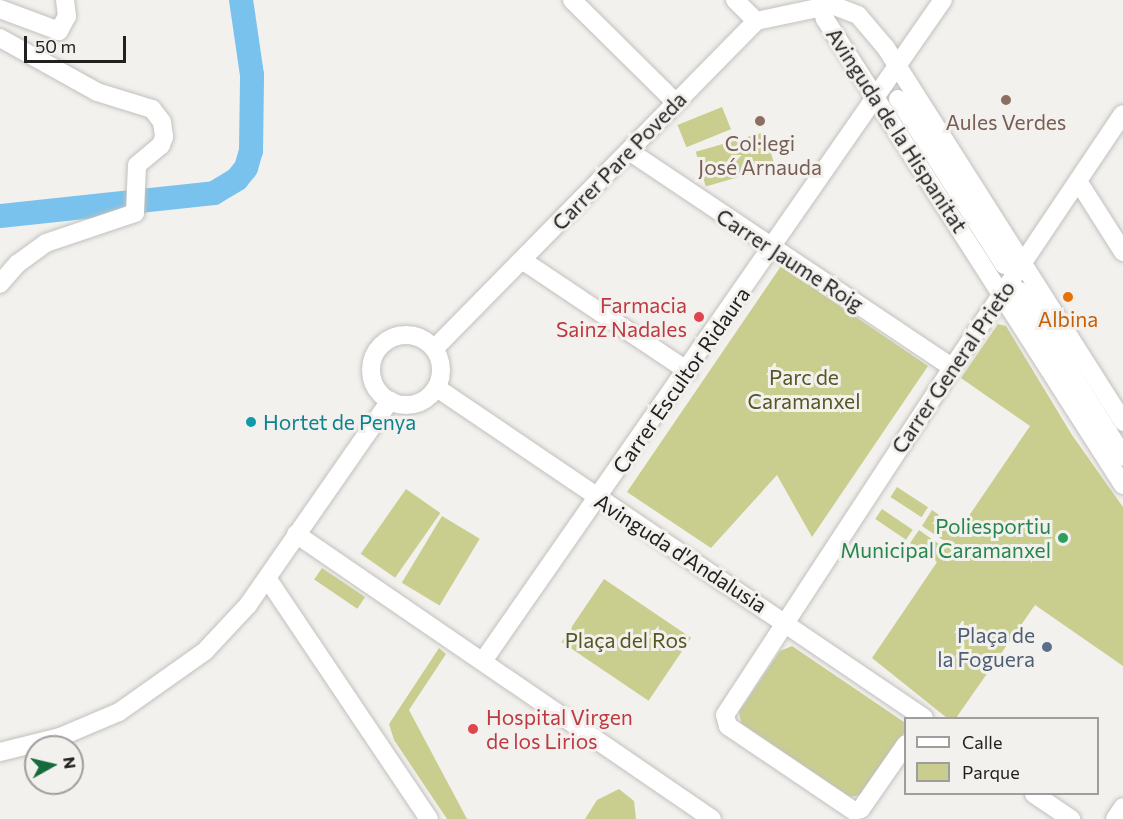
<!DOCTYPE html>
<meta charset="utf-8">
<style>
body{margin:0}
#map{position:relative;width:1123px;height:819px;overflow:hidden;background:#f3f1ee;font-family:Commissioner,sans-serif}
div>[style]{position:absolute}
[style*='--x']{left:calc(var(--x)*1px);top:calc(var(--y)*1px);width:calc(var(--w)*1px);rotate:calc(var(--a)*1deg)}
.green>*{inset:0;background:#c9ce8f;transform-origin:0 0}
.river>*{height:24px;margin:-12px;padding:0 12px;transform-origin:12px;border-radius:12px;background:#79c2ed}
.roads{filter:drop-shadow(0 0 2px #c2c0bd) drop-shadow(0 0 2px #c2c0bd)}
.minor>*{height:18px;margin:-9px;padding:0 9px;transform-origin:9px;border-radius:9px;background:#fff}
.minor>.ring{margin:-9px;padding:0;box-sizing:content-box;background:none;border:18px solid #fff;border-radius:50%}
.dots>*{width:16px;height:16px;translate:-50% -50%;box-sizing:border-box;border:3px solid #f3f1ee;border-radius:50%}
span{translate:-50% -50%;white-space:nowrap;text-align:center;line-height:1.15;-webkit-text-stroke:6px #f3f1ee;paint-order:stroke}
.education-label{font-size:21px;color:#785e54}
.street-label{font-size:21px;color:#222120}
.health-label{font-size:21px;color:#be3a42}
.right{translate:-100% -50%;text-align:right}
.left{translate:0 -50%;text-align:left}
.food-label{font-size:21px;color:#c56008}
.park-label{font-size:21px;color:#545721}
.culture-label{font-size:21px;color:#0d838f}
.leisure-label{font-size:21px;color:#27864d}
.service-label{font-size:21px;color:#4e5e75}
.legend{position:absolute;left:904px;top:717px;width:195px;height:78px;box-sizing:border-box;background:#f3f1ee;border:2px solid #9f9e9c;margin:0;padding:8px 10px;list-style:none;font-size:18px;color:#222120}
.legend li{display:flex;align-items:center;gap:12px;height:30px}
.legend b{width:30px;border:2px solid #9f9e9c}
.north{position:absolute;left:24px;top:735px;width:60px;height:60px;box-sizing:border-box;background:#f3f1ee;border:2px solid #9f9e9c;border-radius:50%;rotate:82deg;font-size:16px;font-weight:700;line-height:24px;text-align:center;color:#222120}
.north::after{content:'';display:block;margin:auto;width:21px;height:27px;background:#166b3d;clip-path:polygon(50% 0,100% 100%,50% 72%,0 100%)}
.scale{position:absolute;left:24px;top:36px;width:102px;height:27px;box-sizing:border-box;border:3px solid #222120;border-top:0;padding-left:8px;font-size:18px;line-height:21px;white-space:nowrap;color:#222120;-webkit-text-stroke:4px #f3f1ee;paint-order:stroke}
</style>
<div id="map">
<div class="green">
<div style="left:722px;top:107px;width:24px;height:48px;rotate:68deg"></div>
<div style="left:765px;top:132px;width:36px;height:72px;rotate:74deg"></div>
<div style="clip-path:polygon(781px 266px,928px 366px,812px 537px,777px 475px,711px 548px,627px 492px)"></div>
<div style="clip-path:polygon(998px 324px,1006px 326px,1072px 435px,1123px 507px,1123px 666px,1035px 605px,956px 718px,947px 718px,872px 658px,937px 562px,910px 543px,919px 530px,946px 549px,949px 544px,922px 526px,932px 510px,960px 529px,1030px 426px,961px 378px)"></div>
<div style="left:897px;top:487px;width:37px;height:12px;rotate:33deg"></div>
<div style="left:406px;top:489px;width:42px;height:79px;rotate:35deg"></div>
<div style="left:882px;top:509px;width:37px;height:12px;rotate:34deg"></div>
<div style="left:442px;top:516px;width:44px;height:78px;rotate:31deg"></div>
<div style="left:322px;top:568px;width:52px;height:14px;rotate:34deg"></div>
<div style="left:604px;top:579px;width:105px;height:76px;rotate:34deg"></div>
<div style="clip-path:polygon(792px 646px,904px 722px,904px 733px,861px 795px,850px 797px,741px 723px,739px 712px,780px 651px)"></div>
<div style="clip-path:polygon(439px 648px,446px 654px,409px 710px,467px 819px,447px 819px,394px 740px,389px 724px)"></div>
<div style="clip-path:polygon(619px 789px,634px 801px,636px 819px,585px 819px,597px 800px)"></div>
</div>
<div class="river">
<div style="--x:0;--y:216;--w:215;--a:-6.1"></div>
<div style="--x:214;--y:193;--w:27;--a:-31"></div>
<div style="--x:237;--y:179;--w:14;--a:-51"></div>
<div style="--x:246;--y:168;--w:18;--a:-74"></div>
<div style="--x:251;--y:151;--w:76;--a:-89.2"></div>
<div style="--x:252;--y:75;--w:76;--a:-98.3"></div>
</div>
<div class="roads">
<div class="minor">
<div style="--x:572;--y:0;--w:146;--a:44.7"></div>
<div style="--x:735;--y:0;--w:30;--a:45"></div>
<div style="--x:821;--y:6;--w:14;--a:73"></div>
<div style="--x:825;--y:19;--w:553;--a:57.4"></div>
<div style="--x:0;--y:9;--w:63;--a:20.4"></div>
<div style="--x:59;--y:31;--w:17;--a:-62"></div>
<div style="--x:67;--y:16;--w:16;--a:-97"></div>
<div style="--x:0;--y:38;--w:111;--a:29.1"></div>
<div style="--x:97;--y:92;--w:58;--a:17.2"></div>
<div style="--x:152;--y:109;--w:16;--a:52"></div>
<div style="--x:162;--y:122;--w:15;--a:82"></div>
<div style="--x:164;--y:137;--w:9;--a:111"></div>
<div style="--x:161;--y:145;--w:31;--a:140"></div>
<div style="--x:137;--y:165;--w:48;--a:92.4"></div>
<div style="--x:135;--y:213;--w:94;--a:161.4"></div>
<div style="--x:46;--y:243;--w:34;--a:144"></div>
<div style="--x:18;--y:263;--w:28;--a:131"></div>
<div style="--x:898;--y:99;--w:197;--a:57.4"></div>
<div style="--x:629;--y:151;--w:389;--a:33.8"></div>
<div style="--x:1078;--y:181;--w:84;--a:57.6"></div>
<div style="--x:522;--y:260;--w:200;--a:33.8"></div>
<div style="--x:1020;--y:291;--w:195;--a:58"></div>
<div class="ring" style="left:371px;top:335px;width:52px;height:52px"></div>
<div style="--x:435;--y:348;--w:458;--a:-45.5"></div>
<div style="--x:756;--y:21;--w:78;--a:-11.9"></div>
<div style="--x:832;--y:5;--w:28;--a:21"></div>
<div style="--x:858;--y:15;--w:43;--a:49.7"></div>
<div style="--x:886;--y:48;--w:443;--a:57.6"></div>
<div style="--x:437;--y:388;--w:588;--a:34.12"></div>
<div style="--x:296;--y:534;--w:504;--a:34.41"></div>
<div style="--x:267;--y:578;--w:290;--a:56.1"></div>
<div style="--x:483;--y:661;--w:805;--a:-55.17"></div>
<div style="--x:906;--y:744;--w:79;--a:124.7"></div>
<div style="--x:861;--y:809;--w:7;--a:164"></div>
<div style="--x:854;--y:811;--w:152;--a:-146"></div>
<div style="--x:728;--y:726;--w:11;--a:-105"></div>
<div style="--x:725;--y:715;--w:407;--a:-56.8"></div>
<div style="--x:948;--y:374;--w:313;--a:-56.1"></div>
<div style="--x:0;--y:752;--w:62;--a:-14"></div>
<div style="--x:60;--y:737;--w:64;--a:-23"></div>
<div style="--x:119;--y:712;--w:105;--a:-35.3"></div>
<div style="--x:205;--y:651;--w:63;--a:-46.9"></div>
<div style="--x:248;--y:605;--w:249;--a:-55.2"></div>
<div style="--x:1034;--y:794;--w:45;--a:34"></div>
<div style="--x:1115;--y:819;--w:14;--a:-56"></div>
</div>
</div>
<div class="dots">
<div style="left:1006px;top:100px;background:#8d6e63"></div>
<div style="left:760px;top:121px;background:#8d6e63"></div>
<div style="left:1068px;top:297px;background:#e8710a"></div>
<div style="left:699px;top:317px;background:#e0444e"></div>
<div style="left:251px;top:422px;background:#0f9aa8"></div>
<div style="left:1063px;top:538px;background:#2e9e5b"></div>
<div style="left:1047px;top:647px;background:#5c6f8a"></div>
<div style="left:473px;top:729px;background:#e0444e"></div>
</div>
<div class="education-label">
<span style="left:1006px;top:122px">Aules Verdes</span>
<span style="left:760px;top:155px">Col·legi<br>José Arnauda</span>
</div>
<div class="street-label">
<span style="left:897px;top:130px;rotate:57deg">Avinguda de la Hispanitat</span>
<span style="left:619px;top:161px;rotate:-46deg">Carrer Pare Poveda</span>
<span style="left:790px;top:260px;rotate:33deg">Carrer Jaume Roig</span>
<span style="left:953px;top:367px;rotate:-56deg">Carrer General Prieto</span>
<span style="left:681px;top:380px;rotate:-55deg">Carrer Escultor Ridaura</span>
<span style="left:681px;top:553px;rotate:33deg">Avinguda d'Andalusia</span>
</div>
<div class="health-label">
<span class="right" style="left:687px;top:317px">Farmacia<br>Sainz Nadales</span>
<span class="left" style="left:486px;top:729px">Hospital Virgen<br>de los Lirios</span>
</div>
<div class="food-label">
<span style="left:1068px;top:319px">Albina</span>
</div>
<div class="park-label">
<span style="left:804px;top:389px">Parc de<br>Caramanxel</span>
<span style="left:626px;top:640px">Plaça del Ros</span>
</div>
<div class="culture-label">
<span class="left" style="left:263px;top:422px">Hortet de Penya</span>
</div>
<div class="leisure-label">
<span class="right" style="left:1051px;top:538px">Poliesportiu<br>Municipal Caramanxel</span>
</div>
<div class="service-label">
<span class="right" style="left:1035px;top:647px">Plaça de<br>la Foguera</span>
</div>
<ul class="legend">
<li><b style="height:8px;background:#fff"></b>Calle</li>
<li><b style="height:16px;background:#c9ce8f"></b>Parque</li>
</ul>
<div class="north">N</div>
<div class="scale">50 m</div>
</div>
